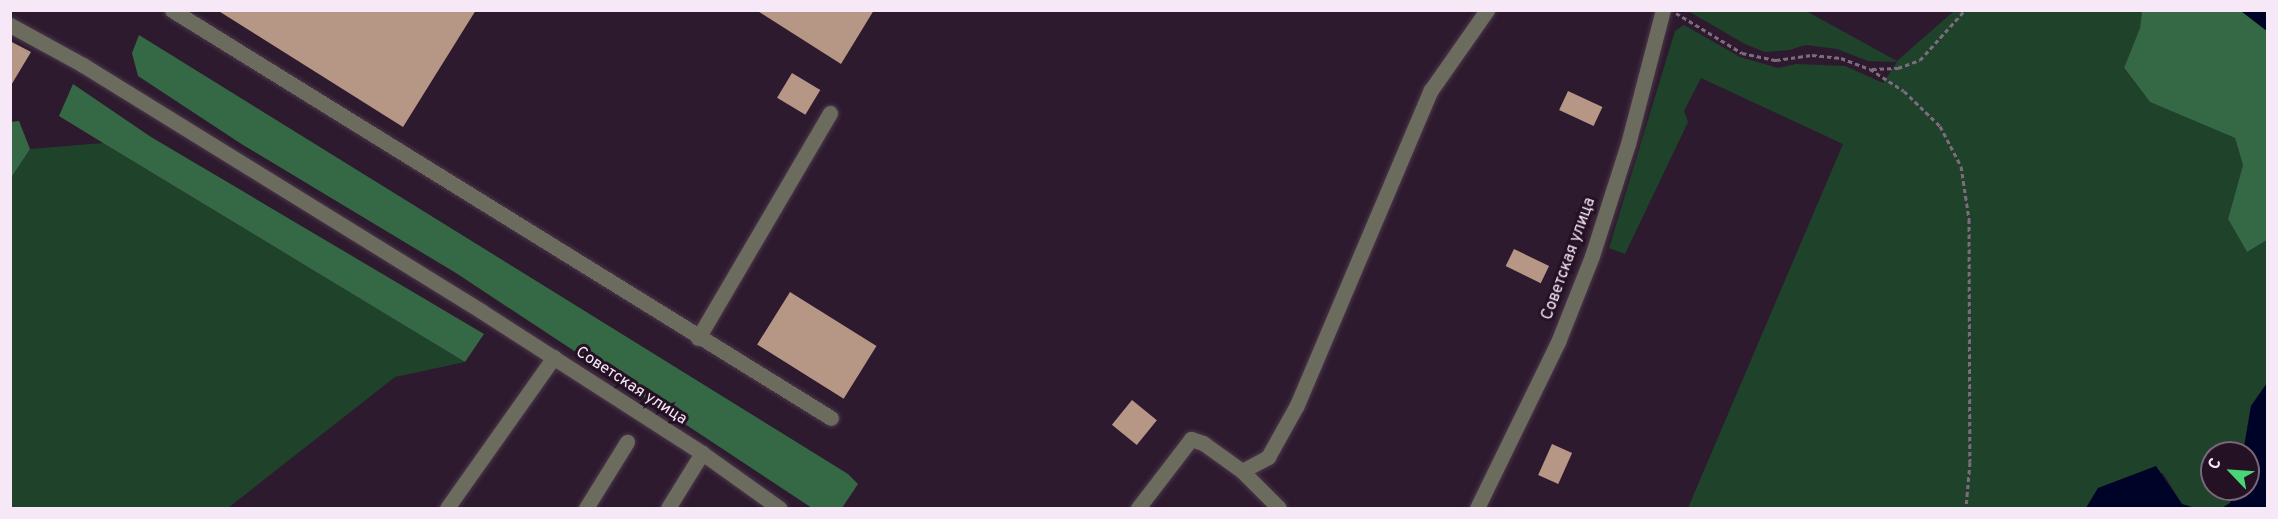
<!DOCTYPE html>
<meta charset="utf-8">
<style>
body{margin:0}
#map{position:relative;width:2278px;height:519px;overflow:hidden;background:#2e1a2e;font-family:Overpass,sans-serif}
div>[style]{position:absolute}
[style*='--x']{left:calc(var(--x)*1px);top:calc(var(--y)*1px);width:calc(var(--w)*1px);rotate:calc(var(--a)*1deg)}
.green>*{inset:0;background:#1e432a}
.forest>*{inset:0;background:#356844}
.water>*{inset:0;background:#000328}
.building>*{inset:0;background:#b69684;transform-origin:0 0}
.path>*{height:3px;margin-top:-1.5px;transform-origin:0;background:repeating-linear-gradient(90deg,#7e6c7e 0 4.5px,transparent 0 7.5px)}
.roads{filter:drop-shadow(0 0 2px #4a374a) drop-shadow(0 0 2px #4a374a)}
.minor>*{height:15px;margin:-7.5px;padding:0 7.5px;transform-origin:7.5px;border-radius:7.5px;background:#6b6b5e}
span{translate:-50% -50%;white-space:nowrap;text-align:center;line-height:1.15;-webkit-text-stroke:6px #241124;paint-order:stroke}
.street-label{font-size:16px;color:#f6e8f6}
.frame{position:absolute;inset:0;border:12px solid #f6e8f6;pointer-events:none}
.north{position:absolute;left:2200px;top:441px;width:60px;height:60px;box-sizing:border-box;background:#241124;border:2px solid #786778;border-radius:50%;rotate:295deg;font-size:16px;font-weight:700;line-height:24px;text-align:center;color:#f6e8f6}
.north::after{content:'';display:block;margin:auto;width:21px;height:27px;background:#4ad677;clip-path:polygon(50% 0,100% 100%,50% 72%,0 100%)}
</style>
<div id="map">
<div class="green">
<div style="clip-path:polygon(1688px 11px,1806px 11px,1897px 61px,1954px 11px,2142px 11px,2140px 28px,2124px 69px,2150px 102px,2235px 138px,2243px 165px,2228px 219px,2247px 252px,2267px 240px,2267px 383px,2251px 406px,2243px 453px,2212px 453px,2212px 489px,2235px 489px,2230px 503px,2222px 508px,2195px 508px,2182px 504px,2163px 473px,2098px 488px,2086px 508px,1688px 508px,1843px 144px,1701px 78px,1684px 111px,1688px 122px,1625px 254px,1609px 248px,1675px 31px,1684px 25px,1740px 57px,1778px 68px,1796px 64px,1845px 66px,1883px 83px,1897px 62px,1868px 61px,1837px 49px,1806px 45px,1789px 50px,1765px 52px,1745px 44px)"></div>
<div style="clip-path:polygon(103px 143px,465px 362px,395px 377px,228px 508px,11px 508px,11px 178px,30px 149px)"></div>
</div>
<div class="forest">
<div style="clip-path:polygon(2142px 11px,2241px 11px,2267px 31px,2267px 240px,2247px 252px,2228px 219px,2243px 165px,2235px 138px,2150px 102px,2124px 68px,2140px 28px)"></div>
<div style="clip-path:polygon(139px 35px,848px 474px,858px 484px,842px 508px,812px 508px,456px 273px,243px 145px,138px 76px,132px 53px)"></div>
<div style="clip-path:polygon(73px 84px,151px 137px,484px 334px,465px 362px,103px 143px,59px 116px)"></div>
<div style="clip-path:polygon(19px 121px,30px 149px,11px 178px,11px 122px)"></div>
</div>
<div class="water">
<div style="clip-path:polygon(2241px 11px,2267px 11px,2267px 31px)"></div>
<div style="clip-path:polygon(2267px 383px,2267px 508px,2222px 508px,2230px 503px,2235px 489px,2248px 489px,2248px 453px,2243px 453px,2251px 406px)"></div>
<div style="clip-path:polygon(2156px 466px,2182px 504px,2195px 508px,2086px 508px,2098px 488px)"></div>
</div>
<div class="building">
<div style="clip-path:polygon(217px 10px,476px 10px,403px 127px)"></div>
<div style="clip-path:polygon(756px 10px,874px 10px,841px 64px)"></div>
<div style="clip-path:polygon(10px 41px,31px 52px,10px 87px)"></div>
<div style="left:792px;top:73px;width:33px;height:29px;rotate:31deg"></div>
<div style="left:1568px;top:91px;width:38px;height:21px;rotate:25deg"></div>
<div style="left:1514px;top:249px;width:39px;height:19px;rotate:26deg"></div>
<div style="left:790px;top:292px;width:102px;height:62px;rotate:32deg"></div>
<div style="left:1132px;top:400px;width:32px;height:32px;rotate:39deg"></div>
<div style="left:1552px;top:444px;width:22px;height:34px;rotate:24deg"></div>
</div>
<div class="path">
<div style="--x:1676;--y:13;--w:77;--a:31.2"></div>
<div style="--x:1742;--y:53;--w:35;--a:12"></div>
<div style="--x:1776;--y:60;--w:36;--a:-8"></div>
<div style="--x:1812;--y:55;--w:29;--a:6"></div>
<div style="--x:1841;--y:58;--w:31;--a:21"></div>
<div style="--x:1870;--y:69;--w:40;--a:32.9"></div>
<div style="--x:1904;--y:91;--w:50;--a:44.2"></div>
<div style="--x:1940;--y:126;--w:45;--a:62.3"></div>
<div style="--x:1961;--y:166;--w:54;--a:81.4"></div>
<div style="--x:1969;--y:219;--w:243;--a:89.8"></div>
<div style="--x:1970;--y:462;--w:46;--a:95"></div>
<div style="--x:1872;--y:69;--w:26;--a:-2"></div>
<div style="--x:1898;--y:68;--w:23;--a:-20"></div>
<div style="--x:1920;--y:60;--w:67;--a:-48"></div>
</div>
<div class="roads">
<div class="minor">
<div style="--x:172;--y:10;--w:775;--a:31.76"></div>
<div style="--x:10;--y:25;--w:83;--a:28.7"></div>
<div style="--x:83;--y:65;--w:468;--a:31.7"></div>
<div style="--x:481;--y:311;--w:263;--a:32.7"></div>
<div style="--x:702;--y:453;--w:95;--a:35.5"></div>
<div style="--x:698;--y:338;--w:261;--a:-59.6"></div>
<div style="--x:1242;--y:471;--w:52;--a:45"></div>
<div style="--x:447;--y:508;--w:185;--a:-54.7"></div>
<div style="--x:586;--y:508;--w:78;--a:-58.2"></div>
<div style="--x:668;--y:508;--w:65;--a:-58.3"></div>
<div style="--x:1138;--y:508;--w:87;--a:-52.5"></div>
<div style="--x:1191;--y:439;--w:13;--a:18"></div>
<div style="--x:1203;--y:443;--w:48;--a:35.7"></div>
<div style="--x:1242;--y:471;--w:30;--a:-28"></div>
<div style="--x:1268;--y:457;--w:60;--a:-60.9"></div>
<div style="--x:1297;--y:405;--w:342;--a:-67"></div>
<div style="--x:1431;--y:90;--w:98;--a:-55"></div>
<div style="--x:1477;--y:508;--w:185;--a:-64"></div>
<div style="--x:1558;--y:342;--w:92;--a:-68.4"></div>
<div style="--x:1592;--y:256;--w:118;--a:-72.2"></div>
<div style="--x:1628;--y:144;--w:138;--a:-75.4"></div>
</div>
</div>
<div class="street-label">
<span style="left:1569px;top:259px;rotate:-70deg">Советская улица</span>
<span style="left:631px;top:386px;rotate:33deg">Советская улица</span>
</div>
<div class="frame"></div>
<div class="north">С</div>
</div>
